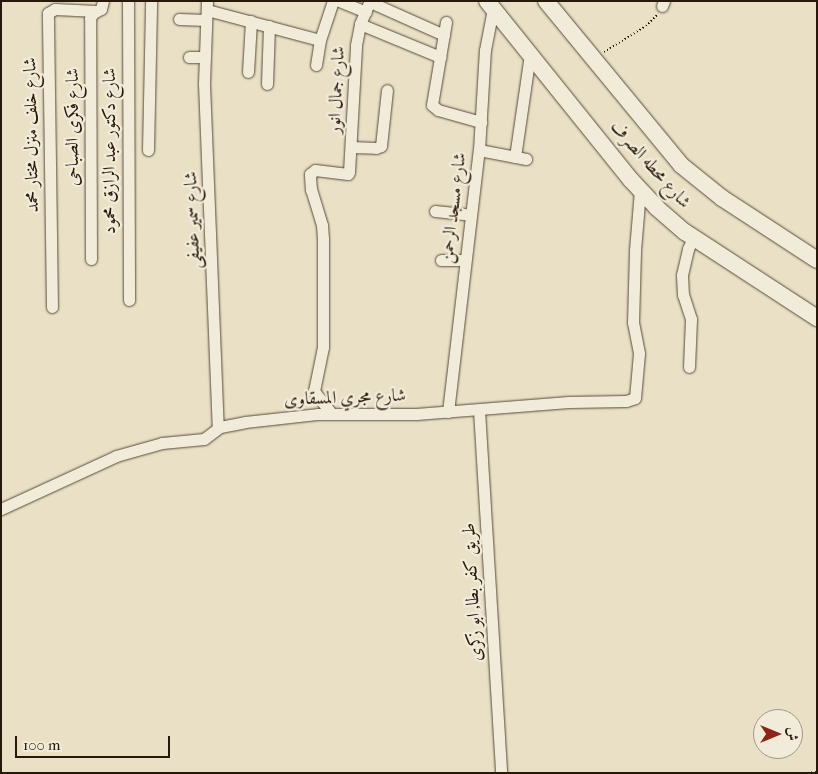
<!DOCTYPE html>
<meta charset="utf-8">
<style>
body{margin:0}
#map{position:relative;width:818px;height:774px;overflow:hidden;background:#e9e0c5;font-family:"IM FELL French Canon",Amiri,serif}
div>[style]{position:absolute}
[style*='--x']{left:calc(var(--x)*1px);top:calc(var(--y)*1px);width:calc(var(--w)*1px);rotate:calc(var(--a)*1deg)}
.path>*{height:2px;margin-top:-1px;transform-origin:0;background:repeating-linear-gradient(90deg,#28180a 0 1px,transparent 0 3.5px)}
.roads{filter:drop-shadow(0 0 1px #584a39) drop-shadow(0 0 1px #584a39)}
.street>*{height:11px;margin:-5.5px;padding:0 5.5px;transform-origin:5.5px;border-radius:5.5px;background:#f1ebd9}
.secondary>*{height:16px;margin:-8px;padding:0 8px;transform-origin:8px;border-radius:8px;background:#f1ebd9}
span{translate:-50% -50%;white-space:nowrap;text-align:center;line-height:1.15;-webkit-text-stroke:4.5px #f1ebd9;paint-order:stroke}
.street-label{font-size:18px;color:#28180a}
.frame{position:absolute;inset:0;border:2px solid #28180a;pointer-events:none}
.north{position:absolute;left:753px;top:709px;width:50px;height:50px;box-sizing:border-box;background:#f1ebd9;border:1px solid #a19786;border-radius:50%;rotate:90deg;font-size:14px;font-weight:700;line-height:20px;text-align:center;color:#28180a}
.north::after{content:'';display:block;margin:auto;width:18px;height:22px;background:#8f2418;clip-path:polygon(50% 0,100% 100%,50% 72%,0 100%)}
.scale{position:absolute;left:15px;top:736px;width:155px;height:22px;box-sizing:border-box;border:2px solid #28180a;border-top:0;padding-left:6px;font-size:15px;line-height:18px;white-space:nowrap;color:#28180a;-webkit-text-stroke:4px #f1ebd9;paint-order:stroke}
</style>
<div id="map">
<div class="path">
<div style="--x:604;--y:52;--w:49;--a:-31.8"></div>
<div style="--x:646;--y:26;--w:16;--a:-45"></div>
<div style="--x:808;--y:773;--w:9;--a:-6"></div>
</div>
<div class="roads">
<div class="street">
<div style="--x:128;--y:1;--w:299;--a:89.8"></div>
<div style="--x:207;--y:1;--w:83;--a:92.1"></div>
<div style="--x:204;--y:84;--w:344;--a:87.7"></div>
<div style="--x:339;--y:1;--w:29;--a:22"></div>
<div style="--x:370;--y:2;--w:81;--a:24"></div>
<div style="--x:662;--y:6;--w:5;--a:-68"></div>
<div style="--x:207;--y:10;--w:117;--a:14.9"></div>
<div style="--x:179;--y:19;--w:27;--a:2"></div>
<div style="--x:446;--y:22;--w:84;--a:99.6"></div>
<div style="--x:432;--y:105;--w:8;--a:40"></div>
<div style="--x:438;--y:110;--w:45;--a:15.6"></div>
<div style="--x:360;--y:24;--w:87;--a:22.4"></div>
<div style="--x:189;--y:57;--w:15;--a:0"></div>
<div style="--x:316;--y:65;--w:25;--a:-81"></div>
<div style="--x:320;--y:40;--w:41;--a:-71.6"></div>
<div style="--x:248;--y:72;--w:51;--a:-86.6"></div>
<div style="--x:267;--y:84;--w:58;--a:-88"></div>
<div style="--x:351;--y:147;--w:25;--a:2"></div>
<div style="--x:376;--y:148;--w:5;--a:-22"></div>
<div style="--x:381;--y:146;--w:56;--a:-83.9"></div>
<div style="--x:148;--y:150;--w:149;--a:-88.8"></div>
<div style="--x:479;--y:150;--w:48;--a:10.8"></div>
<div style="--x:515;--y:157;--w:104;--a:-81.7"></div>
<div style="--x:435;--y:211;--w:36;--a:6"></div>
<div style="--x:91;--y:259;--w:241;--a:-90.2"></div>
<div style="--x:90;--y:18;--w:6;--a:-59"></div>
<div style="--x:93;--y:13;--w:9;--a:-27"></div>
<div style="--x:101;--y:9;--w:8;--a:-76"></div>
<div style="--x:441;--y:260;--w:24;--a:0"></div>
<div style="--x:52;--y:307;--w:294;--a:-90.8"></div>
<div style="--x:48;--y:13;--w:8;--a:-30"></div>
<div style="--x:55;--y:9;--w:41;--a:2.8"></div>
<div style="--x:689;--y:367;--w:48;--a:-87.6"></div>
<div style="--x:691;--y:319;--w:25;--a:-108"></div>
<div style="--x:683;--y:295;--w:20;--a:-93"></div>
<div style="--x:682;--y:275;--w:27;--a:-77"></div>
<div style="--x:688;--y:249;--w:12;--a:-66"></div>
<div style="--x:479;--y:410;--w:364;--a:86.5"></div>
<div style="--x:448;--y:412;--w:264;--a:-83.3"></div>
<div style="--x:479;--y:150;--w:100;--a:-86.6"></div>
<div style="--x:485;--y:50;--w:42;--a:-79"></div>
<div style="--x:331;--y:413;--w:28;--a:-128"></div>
<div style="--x:314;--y:391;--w:45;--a:-78.4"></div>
<div style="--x:323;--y:347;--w:108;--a:-90"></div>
<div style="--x:323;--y:239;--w:14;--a:-94"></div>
<div style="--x:322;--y:225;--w:37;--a:-107"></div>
<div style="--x:311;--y:190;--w:16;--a:-94"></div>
<div style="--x:310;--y:174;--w:6;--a:-39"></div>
<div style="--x:315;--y:170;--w:33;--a:7"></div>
<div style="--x:348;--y:174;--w:2;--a:-63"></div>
<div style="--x:349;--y:172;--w:127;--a:-86.8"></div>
<div style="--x:356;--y:45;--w:21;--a:-79"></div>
<div style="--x:360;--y:24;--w:25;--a:-67"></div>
<div style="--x:1;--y:509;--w:127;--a:-24.7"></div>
<div style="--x:116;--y:456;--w:48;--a:-15.8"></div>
<div style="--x:162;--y:443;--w:42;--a:-5.4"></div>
<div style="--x:204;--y:439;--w:20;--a:-37"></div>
<div style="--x:220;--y:427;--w:25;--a:-11"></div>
<div style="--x:245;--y:422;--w:72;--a:-6.3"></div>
<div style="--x:317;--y:414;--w:99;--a:0"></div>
<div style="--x:416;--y:414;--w:153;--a:-4.5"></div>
<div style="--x:569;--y:402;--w:57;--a:-1"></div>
<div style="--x:626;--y:401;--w:9;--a:-18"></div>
<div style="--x:635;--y:398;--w:45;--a:-84.9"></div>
<div style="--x:639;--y:353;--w:31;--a:-101"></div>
<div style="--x:633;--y:323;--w:73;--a:-88.4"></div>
<div style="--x:635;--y:250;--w:60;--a:-85.2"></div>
</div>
<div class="secondary">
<div style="--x:487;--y:1;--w:230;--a:51.2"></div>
<div style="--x:631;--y:180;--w:38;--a:47"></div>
<div style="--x:657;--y:208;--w:37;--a:41"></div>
<div style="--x:685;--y:232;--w:158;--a:33.1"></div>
<div style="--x:546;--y:1;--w:212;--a:50.5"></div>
<div style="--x:681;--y:165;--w:53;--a:38.8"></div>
<div style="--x:722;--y:198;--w:113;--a:33.1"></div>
</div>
</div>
<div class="street-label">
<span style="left:337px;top:90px;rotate:-87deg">شارع جمال انور</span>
<span style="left:73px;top:127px;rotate:-90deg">شارع فكرى الصباحى</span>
<span style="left:32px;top:135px;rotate:-91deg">شارع خلف منزل مختار محمد</span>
<span style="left:110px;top:151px;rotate:-90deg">شارع دكتور عبد الرازق محمود</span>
<span style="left:650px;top:165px;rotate:48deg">شارع محطه الصرف</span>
<span style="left:454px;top:208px;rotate:-83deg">شارع مسجد الرحمن</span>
<span style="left:193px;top:220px;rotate:-92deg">شارع سمير عفيفى</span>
<span style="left:345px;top:398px;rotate:-2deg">شارع مجري المسقاوى</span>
<span style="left:473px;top:592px;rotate:-93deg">طريق كفر بطا, ابو زكرى</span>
</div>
<div class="frame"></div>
<div class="north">ش</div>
<div class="scale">100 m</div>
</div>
